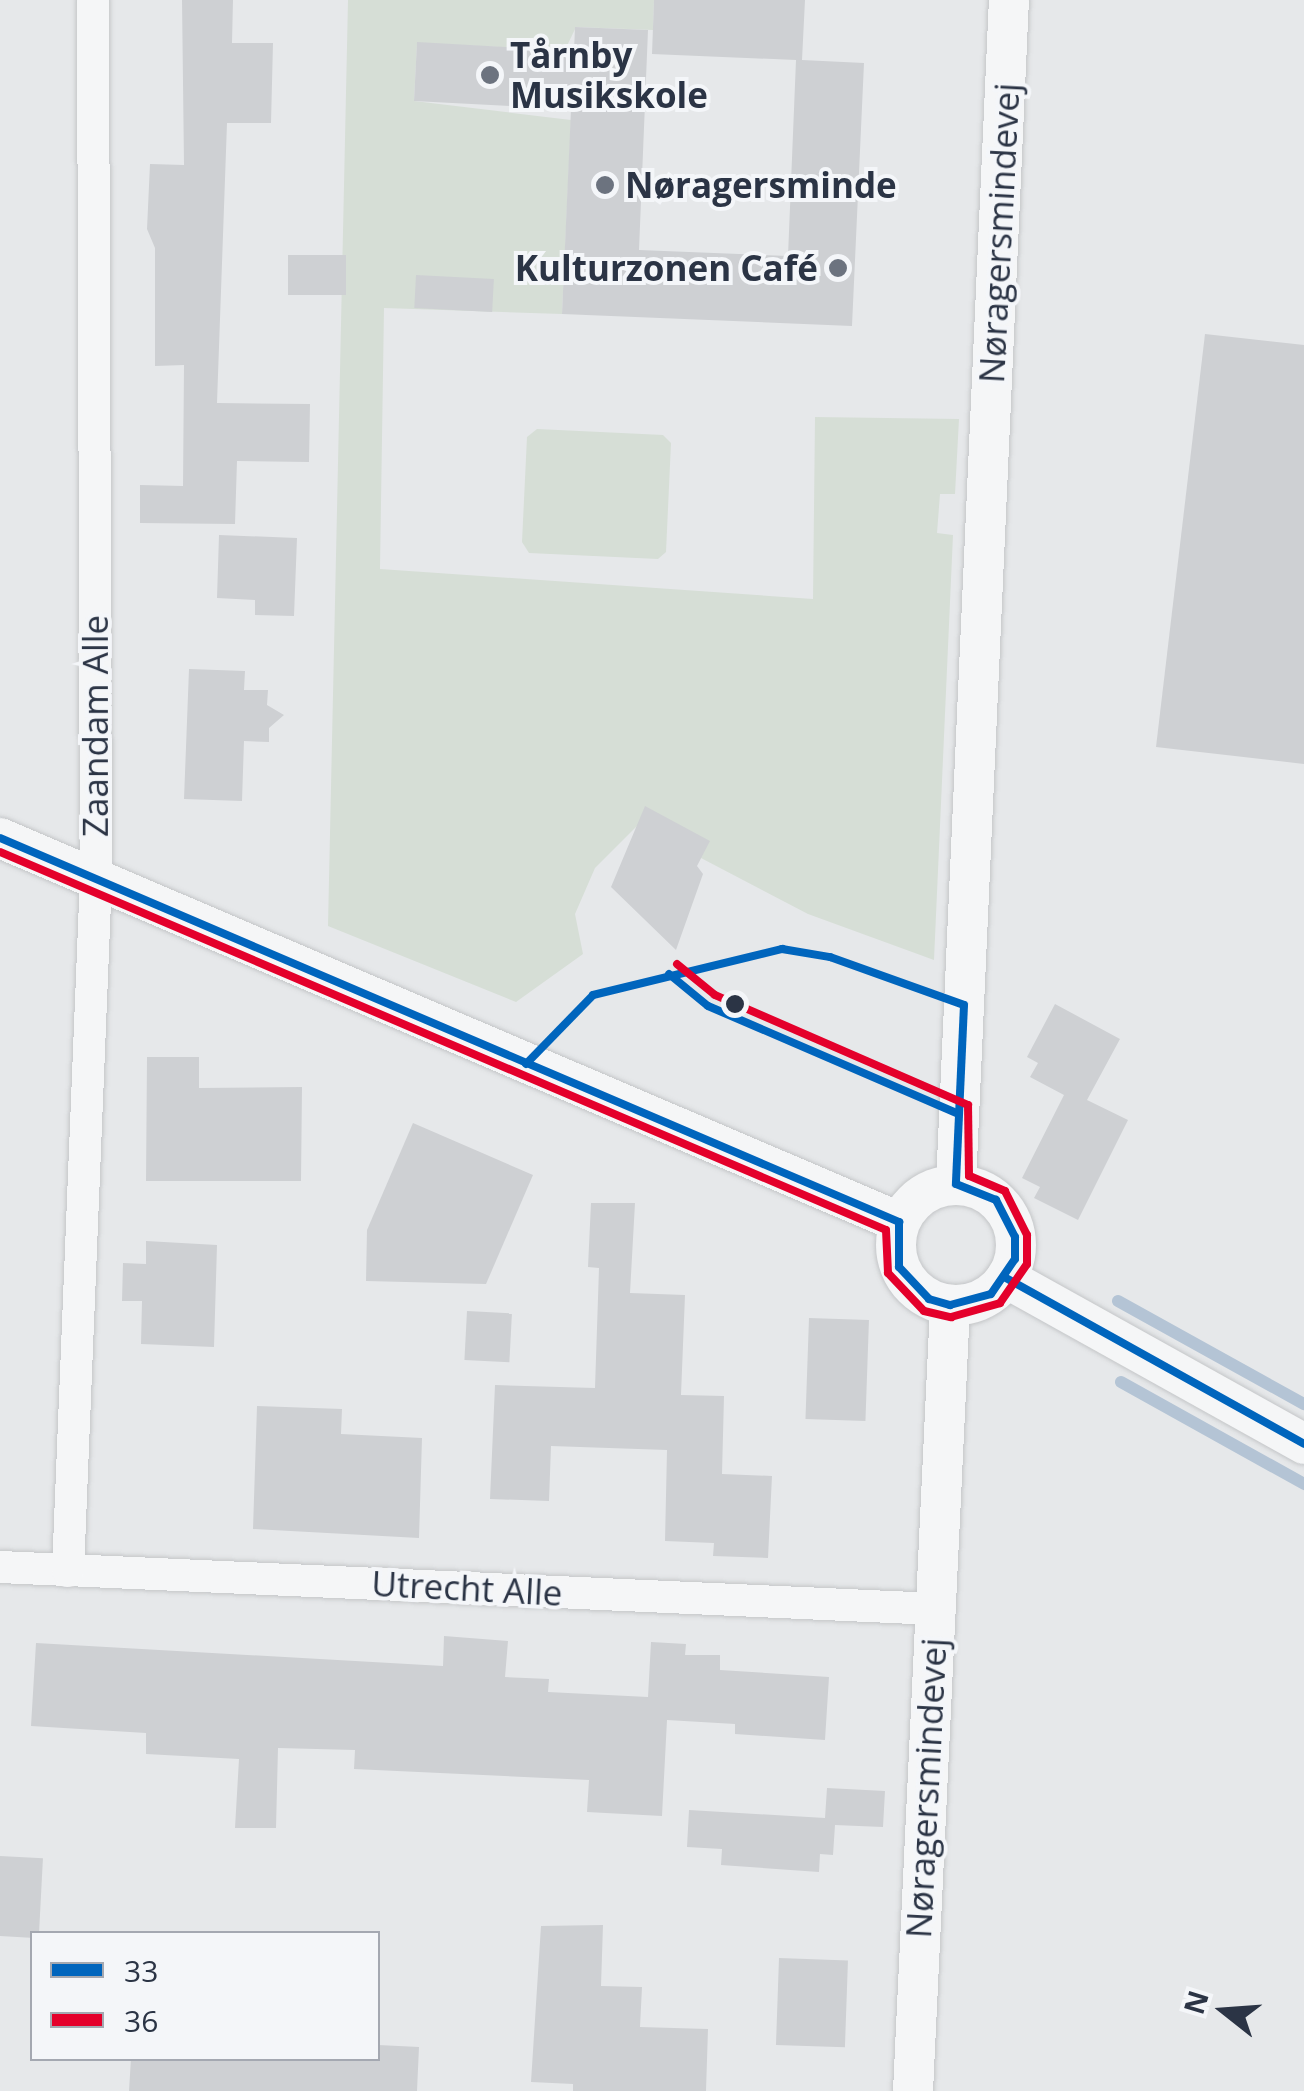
<!DOCTYPE html>
<meta charset="utf-8">
<style>
body{margin:0}
#map{position:relative;width:1304px;height:2091px;overflow:hidden;background:#e6e8ea;font-family:"Open Sans",sans-serif}
div>[style]{position:absolute}
[style*='--x']{left:calc(var(--x)*1px);top:calc(var(--y)*1px);width:calc(var(--w)*1px);rotate:calc(var(--a)*1deg)}
.green>*{inset:0;background:#d6ded6}
.stream>*{height:12px;margin:-6px;padding:0 6px;transform-origin:6px;border-radius:6px;background:#b4c4d5}
.building>*{inset:0;background:#ced0d3;transform-origin:0 0}
.roads{filter:drop-shadow(0 0 2px #c4c6c8) drop-shadow(0 0 2px #c4c6c8)}
.minor>*{height:32px;margin:-16px;padding:0 16px;transform-origin:16px;border-radius:16px;background:#f5f6f7}
.tertiary>*{height:40px;margin:-20px;padding:0 20px;transform-origin:20px;border-radius:20px;background:#f5f6f7}
.tertiary>.ring{margin:-20px;padding:0;box-sizing:content-box;background:none;border:40px solid #f5f6f7;border-radius:50%}
.bus-1>*{height:8px;margin:-4px;padding:0 4px;transform-origin:4px;border-radius:4px;background:#0065bd}
.bus-2>*{height:8px;margin:-4px;padding:0 4px;transform-origin:4px;border-radius:4px;background:#e4002b}
.dots>*{width:28px;height:28px;translate:-50% -50%;box-sizing:border-box;border:5px solid #f4f6f9;border-radius:50%}
span{translate:-50% -50%;white-space:nowrap;text-align:center;line-height:1.15;-webkit-text-stroke:8px #f4f6f9;paint-order:stroke}
.poi-label{font-size:35px;color:#2b3445;font-weight:700}
.left{translate:0 -50%;text-align:left}
.right{translate:-100% -50%;text-align:right}
.street-label{font-size:35px;color:#2b3445}
.legend{position:absolute;left:30px;top:1931px;width:350px;height:130px;box-sizing:border-box;background:#f4f6f9;border:2px solid #a4a8b1;margin:0;padding:12px 18px;list-style:none;font-size:30px;color:#2b3445}
.legend li{display:flex;align-items:center;gap:20px;height:50px}
.legend b{width:50px;border:2px solid #a4a8b1}
.north{position:absolute;left:1174px;top:1961px;width:100px;height:100px;-webkit-text-stroke:8px #f4f6f9;paint-order:stroke;rotate:287deg;font-size:28px;font-weight:700;line-height:40px;text-align:center;color:#2b3445}
.north::after{content:'';display:block;margin:auto;width:35px;height:45px;background:#2b3445;clip-path:polygon(50% 0,100% 100%,50% 72%,0 100%)}
</style>
<div id="map">
<div class="green">
<div style="clip-path:polygon(348px 0,654px 0,653px 30px,576px 27px,565px 50px,417px 43px,414px 101px,571px 120px,562px 314px,384px 308px,380px 569px,813px 599px,815px 417px,959px 419px,955px 494px,940px 494px,937px 533px,953px 535px,934px 960px,808px 914px,638px 825px,595px 868px,575px 914px,583px 954px,516px 1002px,328px 926px)"></div>
<div style="clip-path:polygon(537px 429px,663px 435px,671px 443px,666px 552px,658px 559px,529px 553px,522px 542px,527px 437px)"></div>
</div>
<div class="stream">
<div style="--x:1118;--y:1301;--w:213;--a:29"></div>
<div style="--x:1121;--y:1382;--w:210;--a:29.1"></div>
</div>
<div class="building">
<div style="clip-path:polygon(182px 0,233px 0,232px 43px,273px 43px,271px 123px,227px 123px,217px 403px,310px 404px,309px 462px,237px 461px,235px 524px,140px 523px,140px 485px,183px 486px,184px 365px,155px 366px,155px 248px,147px 229px,150px 164px,184px 165px)"></div>
<div style="clip-path:polygon(654px 0,805px 0,802px 60px,864px 63px,852px 326px,562px 314px,571px 109px,414px 101px,417px 42px,574px 51px,575px 27px,648px 30px,639px 250px,788px 256px,796px 60px,652px 54px)"></div>
<div style="left:288px;top:255px;width:58px;height:40px"></div>
<div style="left:416px;top:275px;width:78px;height:33px;rotate:3deg"></div>
<div style="clip-path:polygon(1205px 334px,1304px 345px,1304px 764px,1156px 747px)"></div>
<div style="clip-path:polygon(219px 535px,297px 538px,294px 616px,255px 615px,255px 600px,217px 598px)"></div>
<div style="clip-path:polygon(189px 669px,245px 671px,244px 690px,268px 690px,267px 705px,284px 715px,269px 728px,269px 742px,244px 741px,242px 801px,184px 799px)"></div>
<div style="clip-path:polygon(645px 806px,710px 841px,697px 866px,703px 874px,676px 950px,611px 887px)"></div>
<div style="clip-path:polygon(1055px 1004px,1120px 1039px,1087px 1100px,1128px 1120px,1078px 1220px,1034px 1198px,1040px 1187px,1022px 1178px,1064px 1095px,1030px 1077px,1038px 1063px,1027px 1057px)"></div>
<div style="clip-path:polygon(147px 1057px,199px 1057px,199px 1088px,302px 1087px,301px 1181px,146px 1181px)"></div>
<div style="clip-path:polygon(413px 1123px,533px 1175px,486px 1284px,366px 1281px,367px 1230px)"></div>
<div style="clip-path:polygon(591px 1203px,635px 1203px,630px 1293px,685px 1295px,681px 1395px,724px 1396px,722px 1474px,772px 1476px,768px 1558px,713px 1556px,714px 1543px,665px 1541px,667px 1450px,551px 1446px,549px 1501px,490px 1499px,495px 1385px,595px 1388px,599px 1268px,588px 1267px)"></div>
<div style="clip-path:polygon(146px 1241px,217px 1245px,214px 1347px,141px 1344px,142px 1301px,122px 1301px,123px 1263px,146px 1264px)"></div>
<div style="left:467px;top:1311px;width:45px;height:49px;rotate:3deg"></div>
<div style="left:809px;top:1318px;width:60px;height:101px;rotate:2deg"></div>
<div style="clip-path:polygon(257px 1406px,342px 1409px,341px 1434px,422px 1438px,419px 1538px,253px 1529px)"></div>
<div style="clip-path:polygon(444px 1636px,508px 1641px,505px 1677px,549px 1679px,548px 1692px,648px 1697px,651px 1642px,686px 1644px,685px 1655px,720px 1655px,720px 1670px,829px 1677px,825px 1740px,735px 1734px,735px 1724px,667px 1720px,662px 1816px,587px 1812px,589px 1780px,354px 1769px,355px 1750px,278px 1748px,276px 1828px,235px 1828px,239px 1759px,146px 1754px,146px 1733px,31px 1726px,36px 1643px,443px 1666px)"></div>
<div style="clip-path:polygon(827px 1788px,885px 1791px,883px 1827px,835px 1825px,833px 1855px,820px 1854px,819px 1872px,721px 1865px,722px 1849px,687px 1847px,689px 1810px,825px 1818px)"></div>
<div style="left:0;top:1856px;width:43px;height:80px;rotate:3deg"></div>
<div style="clip-path:polygon(603px 1925px,601px 1986px,642px 1987px,640px 2027px,708px 2029px,706px 2091px,573px 2091px,573px 2084px,531px 2082px,541px 1926px)"></div>
<div style="left:779px;top:1958px;width:69px;height:87px;rotate:2deg"></div>
<div style="clip-path:polygon(378px 2045px,419px 2047px,417px 2091px,129px 2091px,131px 2058px,378px 2058px)"></div>
</div>
<div class="roads">
<div class="minor">
<div style="--x:0;--y:1567;--w:935;--a:2.57"></div>
<div style="--x:68;--y:1571;--w:694;--a:-87.69"></div>
<div style="--x:96;--y:878;--w:878;--a:-90.2"></div>
</div>
<div class="tertiary">
<div style="--x:0;--y:838;--w:978;--a:23.13"></div>
<div style="--x:956;--y:1184;--w:1185;--a:-87.44"></div>
<div class="ring" style="left:896px;top:1185px;width:80px;height:80px"></div>
<div style="--x:1006;--y:1278;--w:341;--a:29.1"></div>
<div style="--x:913;--y:2091;--w:787;--a:-87.3"></div>
</div>
</div>
<div class="bus-1">
<div style="--x:0;--y:838;--w:978;--a:23.13"></div>
<div style="--x:899;--y:1222;--w:45;--a:90"></div>
<div style="--x:899;--y:1267;--w:44;--a:46.8"></div>
<div style="--x:929;--y:1299;--w:22;--a:16"></div>
<div style="--x:950;--y:1305;--w:42;--a:-15"></div>
<div style="--x:991;--y:1294;--w:42;--a:-55.6"></div>
<div style="--x:1015;--y:1259;--w:22;--a:-90"></div>
<div style="--x:1015;--y:1237;--w:42;--a:-117.2"></div>
<div style="--x:996;--y:1200;--w:43;--a:-158.2"></div>
<div style="--x:669;--y:974;--w:50;--a:39.4"></div>
<div style="--x:708;--y:1006;--w:273;--a:23.3"></div>
<div style="--x:526;--y:1064;--w:96;--a:-45.8"></div>
<div style="--x:593;--y:995;--w:195;--a:-13.7"></div>
<div style="--x:782;--y:949;--w:49;--a:9.5"></div>
<div style="--x:830;--y:957;--w:142;--a:19.7"></div>
<div style="--x:964;--y:1005;--w:179;--a:92.6"></div>
<div style="--x:1006;--y:1278;--w:341;--a:29.1"></div>
</div>
<div class="bus-2">
<div style="--x:0;--y:852;--w:963;--a:23.1"></div>
<div style="--x:886;--y:1230;--w:43;--a:87.3"></div>
<div style="--x:888;--y:1273;--w:52;--a:46.5"></div>
<div style="--x:924;--y:1311;--w:28;--a:13"></div>
<div style="--x:951;--y:1317;--w:51;--a:-15.9"></div>
<div style="--x:1000;--y:1303;--w:47;--a:-55.3"></div>
<div style="--x:1027;--y:1264;--w:29;--a:-90"></div>
<div style="--x:1027;--y:1235;--w:49;--a:-116.6"></div>
<div style="--x:1005;--y:1191;--w:39;--a:-157"></div>
<div style="--x:969;--y:1176;--w:71;--a:-90.8"></div>
<div style="--x:968;--y:1105;--w:276;--a:-156.5"></div>
<div style="--x:715;--y:995;--w:49;--a:-140.8"></div>
</div>
<div class="dots">
<div style="left:490px;top:75px;background:#6c737f"></div>
<div style="left:605px;top:185px;background:#6c737f"></div>
<div style="left:838px;top:268px;background:#6c737f"></div>
<div style="left:735px;top:1004px;background:#2b3445"></div>
</div>
<div class="poi-label">
<span class="left" style="left:510px;top:75px">Tårnby<br>Musikskole</span>
<span class="left" style="left:625px;top:185px">Nøragersminde</span>
<span class="right" style="left:818px;top:268px">Kulturzonen Café</span>
</div>
<div class="street-label">
<span style="left:999px;top:233px;rotate:-87deg">Nøragersmindevej</span>
<span style="left:95px;top:726px;rotate:-90deg">Zaandam Alle</span>
<span style="left:467px;top:1588px;rotate:3deg">Utrecht Alle</span>
<span style="left:926px;top:1788px;rotate:-87deg">Nøragersmindevej</span>
</div>
<ul class="legend">
<li><b style="height:12px;background:#0065bd"></b>33</li>
<li><b style="height:12px;background:#e4002b"></b>36</li>
</ul>
<div class="north">N</div>
</div>
